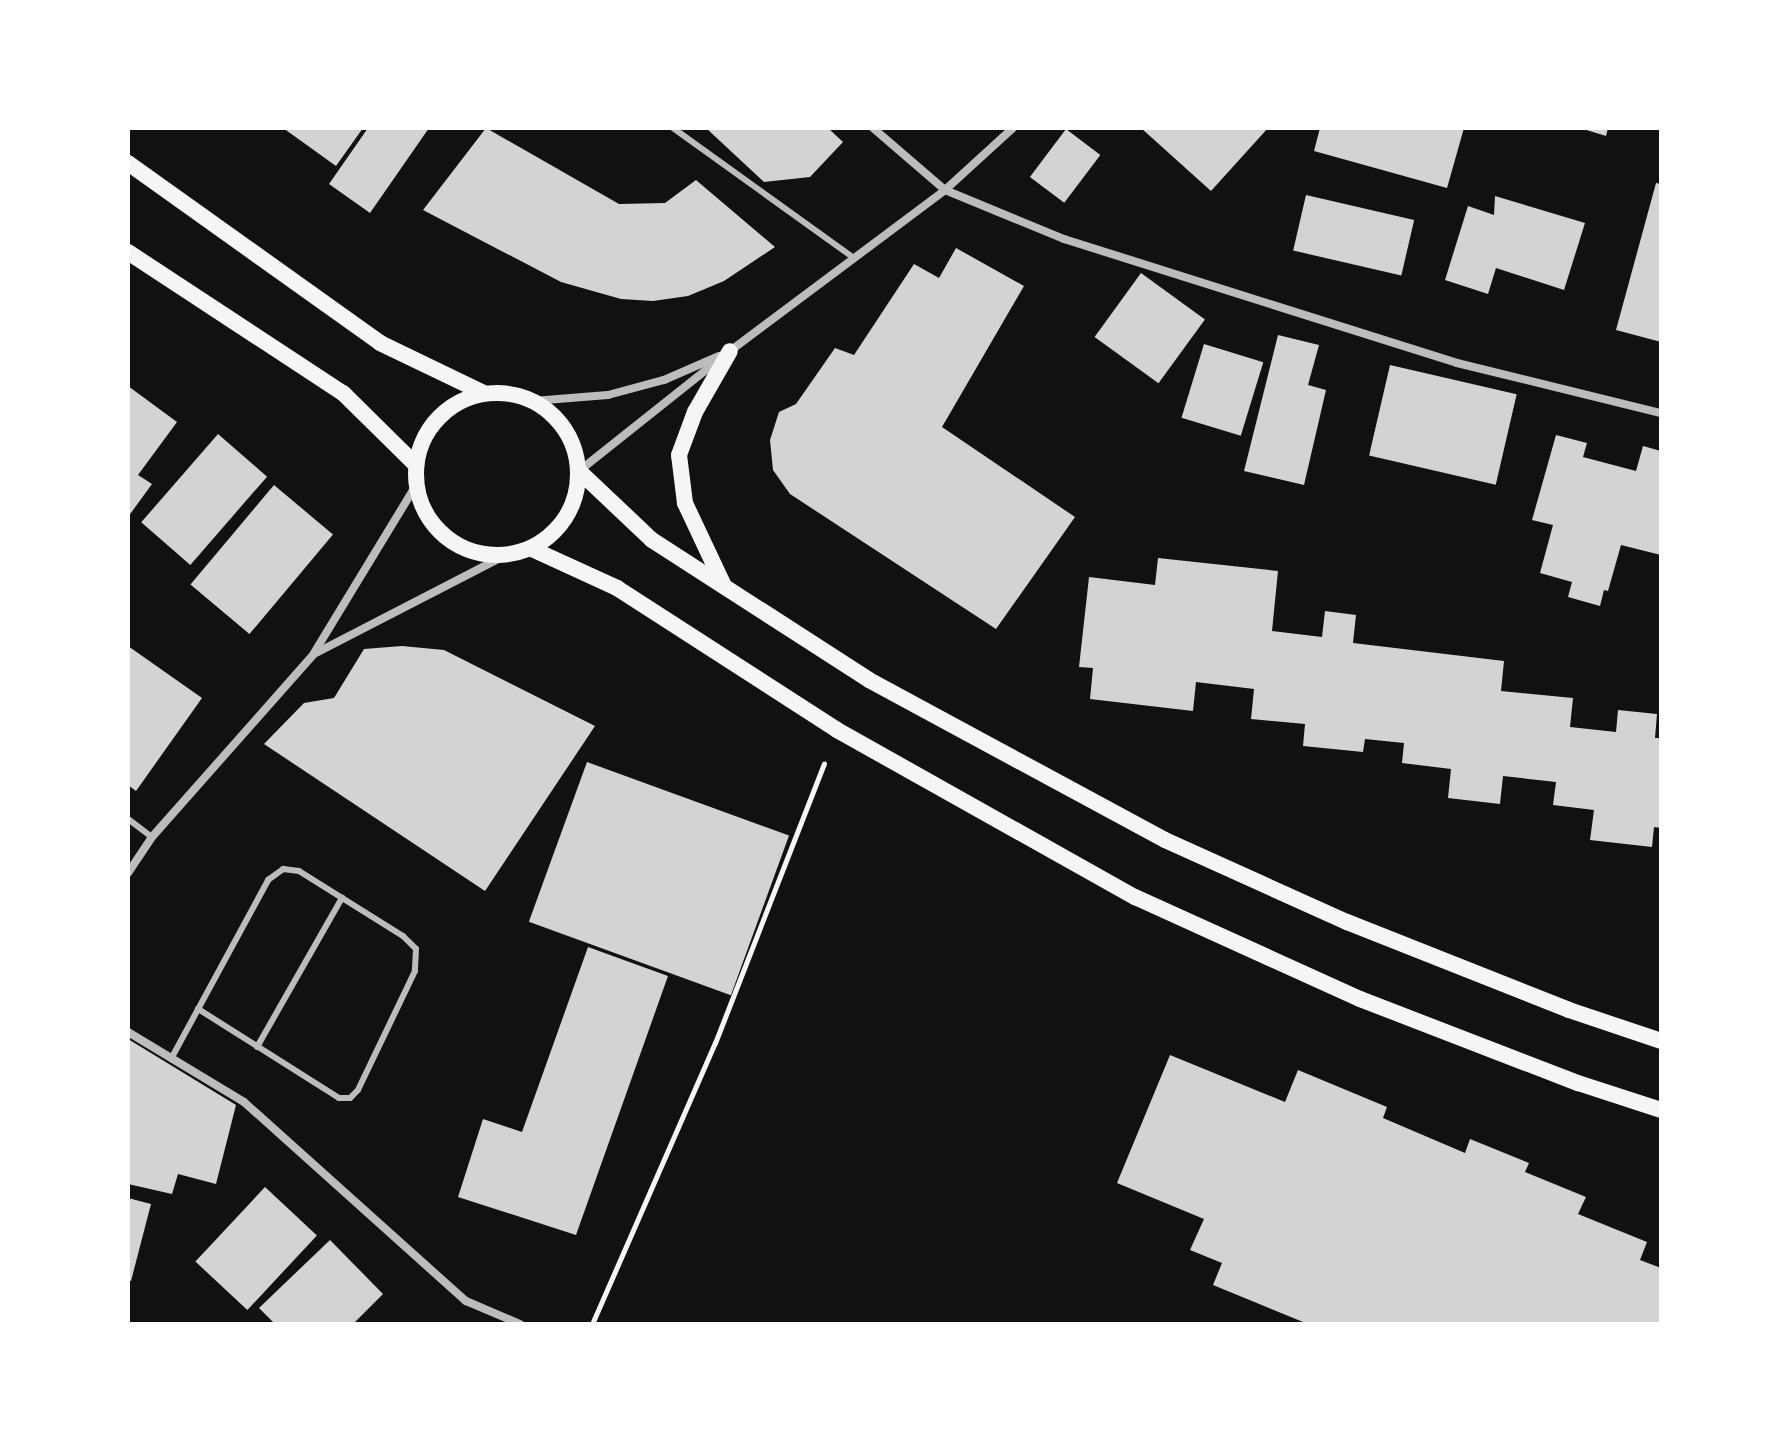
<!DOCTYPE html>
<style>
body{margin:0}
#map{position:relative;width:1789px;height:1452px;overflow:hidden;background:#111;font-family:Spectral,serif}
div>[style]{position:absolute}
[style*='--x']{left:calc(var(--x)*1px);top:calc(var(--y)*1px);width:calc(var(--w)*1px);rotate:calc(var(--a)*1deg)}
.building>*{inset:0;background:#d3d3d3;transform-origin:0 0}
.path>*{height:5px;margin:-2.5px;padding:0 2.5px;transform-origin:2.5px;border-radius:2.5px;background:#f5f5f5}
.service>*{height:6px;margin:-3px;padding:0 3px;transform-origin:3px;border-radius:3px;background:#bcbcbc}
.minor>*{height:8px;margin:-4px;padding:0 4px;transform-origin:4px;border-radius:4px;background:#bcbcbc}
.secondary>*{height:16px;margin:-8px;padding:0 8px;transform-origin:8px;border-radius:8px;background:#f5f5f5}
.secondary>.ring{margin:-8px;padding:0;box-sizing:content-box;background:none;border:16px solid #f5f5f5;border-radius:50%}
span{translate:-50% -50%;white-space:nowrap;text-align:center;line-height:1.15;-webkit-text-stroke:7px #fff;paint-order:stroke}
.frame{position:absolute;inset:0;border:130px solid #fff;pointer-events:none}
</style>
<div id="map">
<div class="building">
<div style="clip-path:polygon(283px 128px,363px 128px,336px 166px)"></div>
<div style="clip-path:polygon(368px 128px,429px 128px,370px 213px,329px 184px)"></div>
<div style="clip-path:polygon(486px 128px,619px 204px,665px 203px,696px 180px,775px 247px,724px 281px,688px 296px,653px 301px,621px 299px,561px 282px,423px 210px)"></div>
<div style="clip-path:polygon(706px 128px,828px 128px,843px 142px,810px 177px,764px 182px)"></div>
<div style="clip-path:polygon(1141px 128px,1268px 128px,1211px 191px)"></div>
<div style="clip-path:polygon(1320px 128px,1464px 128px,1447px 188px,1314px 151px)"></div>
<div style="clip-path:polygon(1580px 128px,1608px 128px,1606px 136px)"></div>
<div style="left:1066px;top:129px;width:43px;height:60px;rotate:37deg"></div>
<div style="clip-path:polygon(1656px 183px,1661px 184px,1661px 342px,1616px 330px)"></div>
<div style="left:1306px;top:195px;width:111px;height:57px;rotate:13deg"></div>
<div style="clip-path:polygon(1495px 196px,1585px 223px,1564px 290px,1496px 268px,1488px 294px,1445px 280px,1468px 206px,1494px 215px)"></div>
<div style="clip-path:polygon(956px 248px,1024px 286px,942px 427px,1075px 517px,996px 629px,790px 494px,773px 470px,770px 440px,779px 412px,796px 404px,835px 348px,854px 355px,914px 264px,939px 278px)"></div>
<div style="left:1141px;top:273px;width:79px;height:79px;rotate:36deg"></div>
<div style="clip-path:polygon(1278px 335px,1319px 345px,1308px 385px,1326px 390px,1304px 485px,1244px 471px)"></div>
<div style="left:1204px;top:344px;width:62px;height:77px;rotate:17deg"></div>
<div style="left:1390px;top:365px;width:130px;height:93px;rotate:13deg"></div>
<div style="clip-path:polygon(128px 386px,177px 422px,138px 475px,152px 484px,128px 517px)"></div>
<div style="left:218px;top:434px;width:65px;height:117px;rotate:41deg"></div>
<div style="clip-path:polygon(1556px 435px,1587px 443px,1583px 457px,1636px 471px,1643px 446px,1661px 451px,1661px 555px,1621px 545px,1608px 591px,1604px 590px,1600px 606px,1568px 597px,1572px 582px,1540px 573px,1553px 525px,1532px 520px)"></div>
<div style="left:274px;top:485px;width:77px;height:130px;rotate:40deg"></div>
<div style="clip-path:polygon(1158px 558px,1278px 571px,1272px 631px,1322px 637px,1325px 611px,1356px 615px,1353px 643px,1504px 661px,1501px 691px,1573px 698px,1570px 727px,1616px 732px,1618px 710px,1657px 714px,1655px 738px,1661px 738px,1661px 828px,1654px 827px,1652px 847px,1590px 840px,1594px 810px,1553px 805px,1556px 782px,1503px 776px,1500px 804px,1448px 798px,1451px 769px,1402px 763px,1404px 743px,1365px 739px,1363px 752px,1303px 746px,1305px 724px,1251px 719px,1254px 689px,1196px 682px,1193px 711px,1090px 699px,1093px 668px,1079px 667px,1089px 577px,1155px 585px)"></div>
<div style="clip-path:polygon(128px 646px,202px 698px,136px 791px,128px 785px)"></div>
<div style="clip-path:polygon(402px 646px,444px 650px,595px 726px,485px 891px,264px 744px,304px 703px,334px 698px,364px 649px)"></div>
<div style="left:587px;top:762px;width:215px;height:170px;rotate:20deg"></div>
<div style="clip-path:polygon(588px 947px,668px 976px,576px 1235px,458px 1197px,483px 1119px,522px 1132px)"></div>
<div style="clip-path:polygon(128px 1039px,236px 1105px,216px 1184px,178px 1174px,172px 1194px,128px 1184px)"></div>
<div style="clip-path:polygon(1170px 1055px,1285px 1102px,1298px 1070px,1387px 1107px,1383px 1118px,1465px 1153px,1470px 1139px,1529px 1163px,1525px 1172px,1586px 1197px,1578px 1214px,1647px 1242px,1640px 1260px,1661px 1268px,1661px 1324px,1308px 1324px,1213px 1285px,1222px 1263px,1190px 1250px,1204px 1219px,1117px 1183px)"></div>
<div style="left:265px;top:1187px;width:71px;height:102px;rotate:43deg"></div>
<div style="clip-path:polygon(128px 1198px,151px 1204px,131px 1281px,128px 1280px)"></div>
<div style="clip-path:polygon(330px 1240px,383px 1294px,353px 1324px,275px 1324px,259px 1308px)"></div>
</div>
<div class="path">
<div style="--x:592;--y:1324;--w:307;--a:-66.4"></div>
<div style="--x:715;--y:1043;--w:300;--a:-68.7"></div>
</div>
<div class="service">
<div style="--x:673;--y:128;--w:223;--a:35.7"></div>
<div style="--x:128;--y:819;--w:30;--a:37"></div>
<div style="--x:257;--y:1047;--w:172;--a:-60.3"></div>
<div style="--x:171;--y:1059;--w:204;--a:-61.5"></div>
<div style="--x:268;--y:880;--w:19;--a:-36"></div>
<div style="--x:283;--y:869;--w:16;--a:7"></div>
<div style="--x:299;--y:871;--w:123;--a:32"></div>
<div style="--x:403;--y:936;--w:18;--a:45"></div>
<div style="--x:416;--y:949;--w:22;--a:93"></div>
<div style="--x:415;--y:971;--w:132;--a:115.6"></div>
<div style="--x:358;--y:1090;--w:11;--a:135"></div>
<div style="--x:350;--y:1098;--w:11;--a:180"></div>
<div style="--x:339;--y:1098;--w:167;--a:-147.7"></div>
</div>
<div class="minor">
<div style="--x:873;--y:128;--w:95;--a:40.7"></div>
<div style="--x:945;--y:190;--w:129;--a:22.4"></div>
<div style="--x:1064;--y:239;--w:412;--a:17.5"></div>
<div style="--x:1457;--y:363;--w:210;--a:13.8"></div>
<div style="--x:533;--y:401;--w:75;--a:-4.6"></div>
<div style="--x:608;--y:395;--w:58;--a:-15"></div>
<div style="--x:664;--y:380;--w:60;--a:-23.6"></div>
<div style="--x:579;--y:471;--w:193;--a:-38.5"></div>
<div style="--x:730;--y:351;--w:269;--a:-36.8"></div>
<div style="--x:945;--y:190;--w:92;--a:-42.4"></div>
<div style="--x:314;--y:653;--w:197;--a:-58.7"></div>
<div style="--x:128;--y:873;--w:43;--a:-56.3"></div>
<div style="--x:152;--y:837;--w:244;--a:-48.5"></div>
<div style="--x:314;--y:654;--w:214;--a:-27.3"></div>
<div style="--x:128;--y:1032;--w:135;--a:31.1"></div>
<div style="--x:244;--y:1102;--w:298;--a:41.9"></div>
<div style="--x:466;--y:1301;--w:59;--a:23.1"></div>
</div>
<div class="secondary">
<div style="--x:128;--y:163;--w:310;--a:35.5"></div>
<div style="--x:380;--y:343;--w:115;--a:25.7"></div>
<div style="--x:128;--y:252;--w:257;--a:33.3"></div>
<div style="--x:343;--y:393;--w:103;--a:44.6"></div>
<div class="ring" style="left:416px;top:393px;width:146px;height:146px"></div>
<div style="--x:579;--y:471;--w:100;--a:43.4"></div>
<div style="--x:652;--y:540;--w:258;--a:32.8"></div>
<div style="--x:869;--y:680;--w:336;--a:28.4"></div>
<div style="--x:1165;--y:840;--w:200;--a:24.3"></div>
<div style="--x:1347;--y:922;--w:239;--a:21.6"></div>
<div style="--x:1569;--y:1010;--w:97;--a:18.6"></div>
<div style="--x:532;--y:549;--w:94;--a:24.6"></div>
<div style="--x:617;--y:588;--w:262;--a:32.8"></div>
<div style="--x:837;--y:730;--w:342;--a:29.3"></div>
<div style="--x:1135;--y:897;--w:247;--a:24.4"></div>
<div style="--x:1360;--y:999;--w:234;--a:21.1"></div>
<div style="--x:1578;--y:1083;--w:87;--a:18"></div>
<div style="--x:724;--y:586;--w:92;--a:-115.2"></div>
<div style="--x:685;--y:503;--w:48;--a:-97.1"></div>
<div style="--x:679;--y:455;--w:46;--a:-69.6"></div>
<div style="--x:695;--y:412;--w:70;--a:-60.2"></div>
</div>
<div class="frame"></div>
</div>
